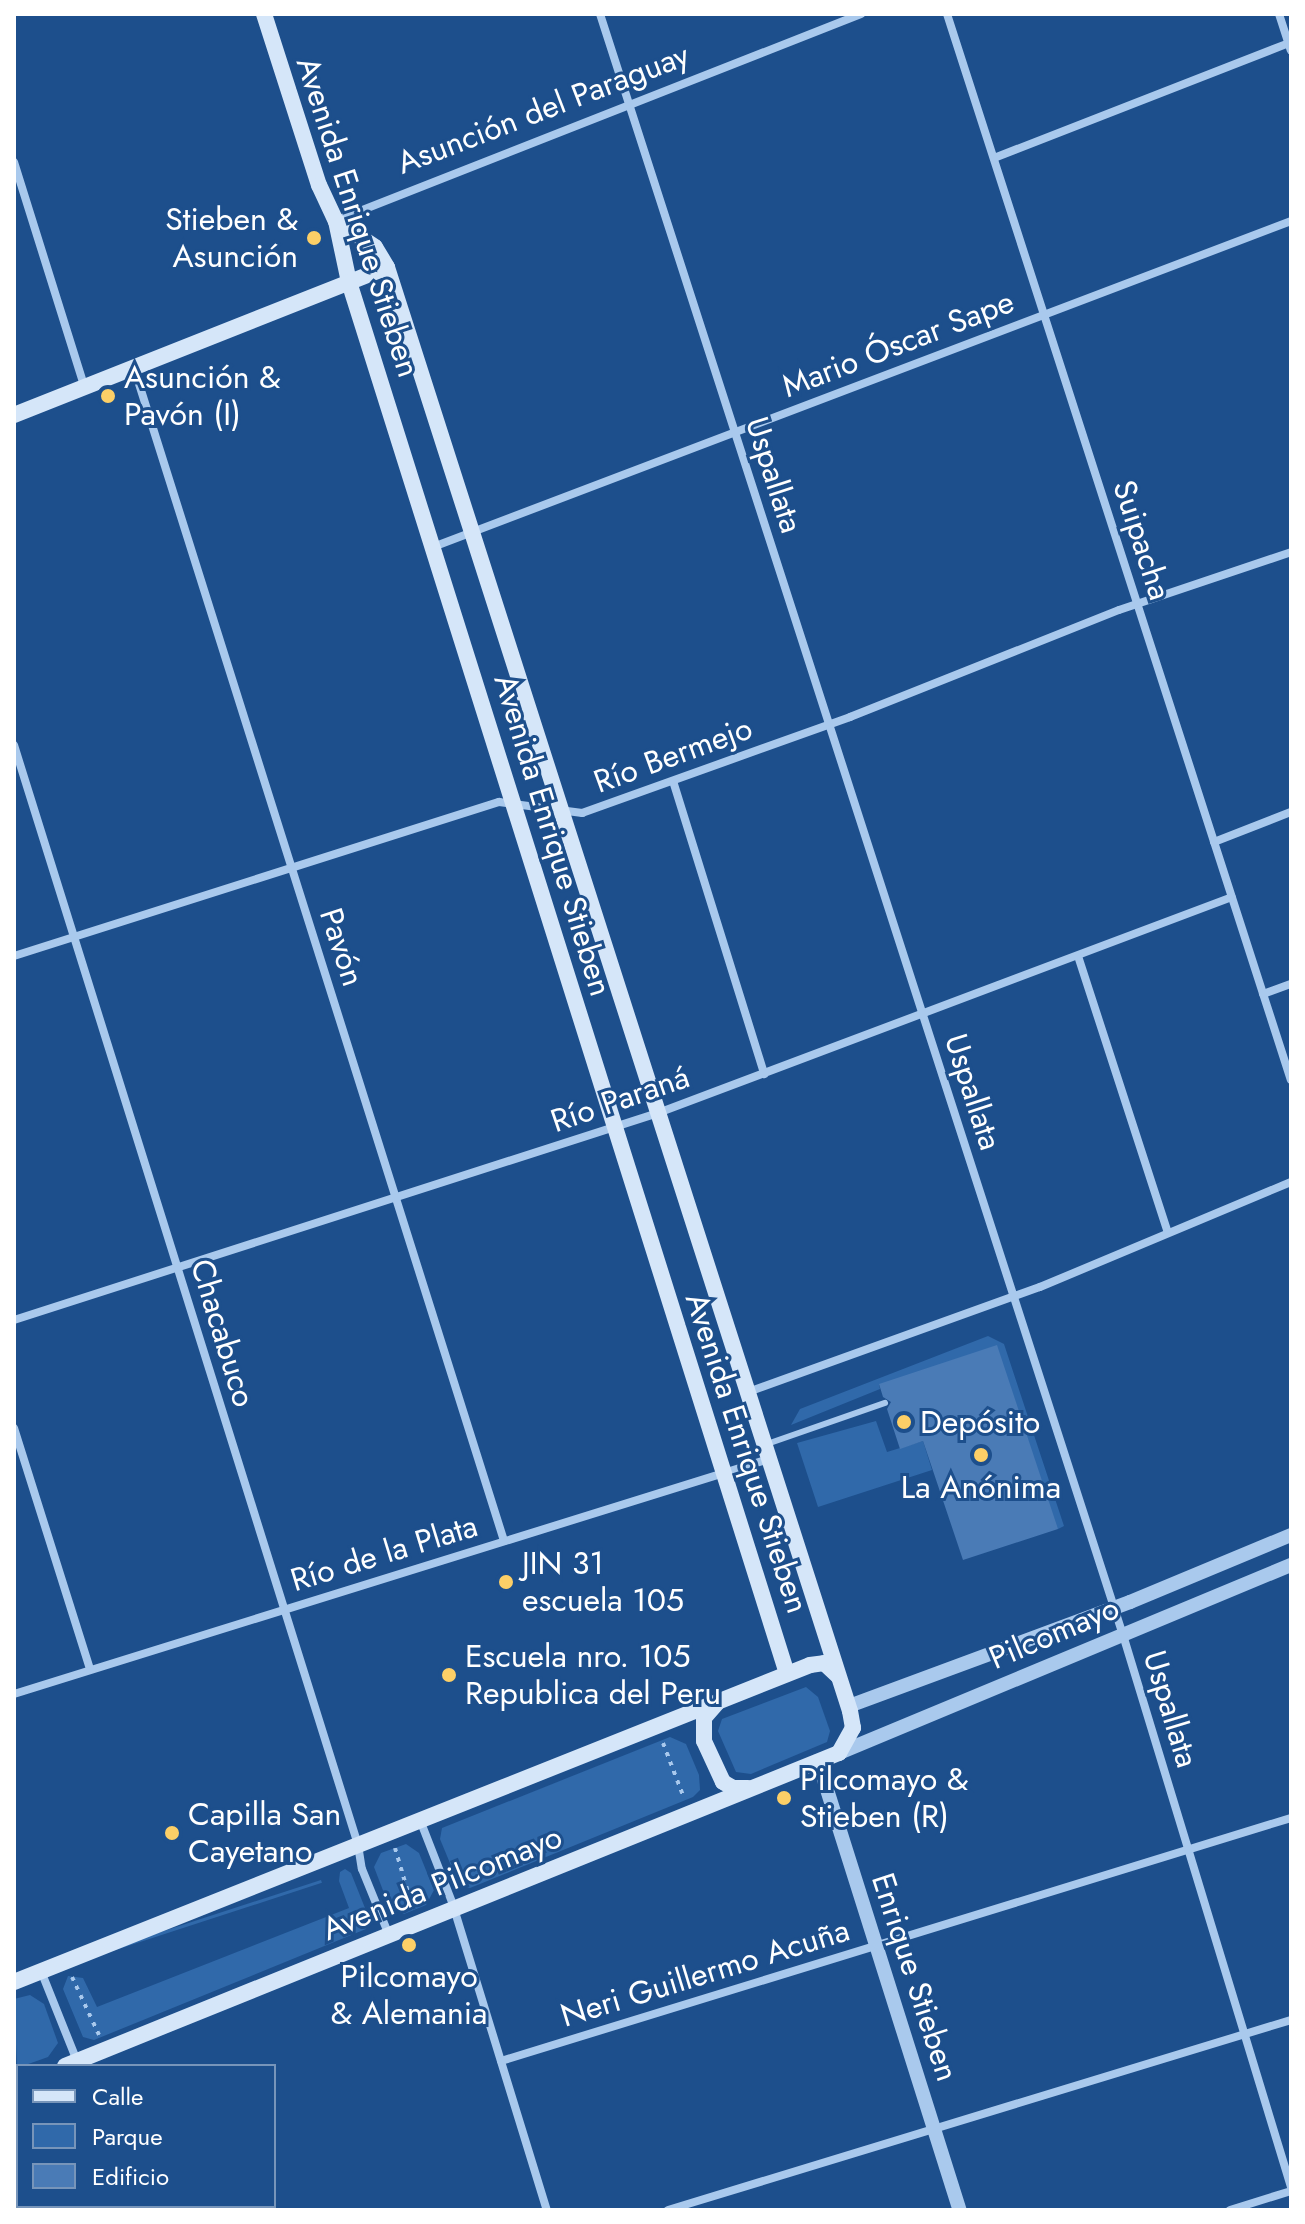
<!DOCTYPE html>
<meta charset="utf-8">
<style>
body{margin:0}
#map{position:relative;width:1305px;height:2224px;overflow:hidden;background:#1d4f8c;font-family:Jost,sans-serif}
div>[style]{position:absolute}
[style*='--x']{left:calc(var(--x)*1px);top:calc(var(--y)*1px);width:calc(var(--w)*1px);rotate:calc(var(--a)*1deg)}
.green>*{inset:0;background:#3069aa;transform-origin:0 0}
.building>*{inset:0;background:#4a7bb6}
.path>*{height:4px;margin-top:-2px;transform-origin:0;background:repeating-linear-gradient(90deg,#a9c9ed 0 4px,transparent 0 10px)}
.service>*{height:6px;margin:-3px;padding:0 3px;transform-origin:3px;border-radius:3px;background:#a9c9ed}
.minor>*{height:8px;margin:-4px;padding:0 4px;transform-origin:4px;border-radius:4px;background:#a9c9ed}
.tertiary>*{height:14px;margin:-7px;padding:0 7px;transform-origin:7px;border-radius:7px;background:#a9c9ed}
.secondary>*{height:16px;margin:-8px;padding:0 8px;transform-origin:8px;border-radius:8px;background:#d5e6f9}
.dots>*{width:22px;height:22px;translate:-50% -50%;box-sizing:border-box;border:4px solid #1d4f8c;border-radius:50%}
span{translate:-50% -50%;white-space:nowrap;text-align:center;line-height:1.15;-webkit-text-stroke:6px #1d4f8c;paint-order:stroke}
.street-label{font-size:32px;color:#fff}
.poi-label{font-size:32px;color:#fff}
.right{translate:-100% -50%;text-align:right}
.left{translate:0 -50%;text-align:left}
.frame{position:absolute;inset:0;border:16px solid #fff;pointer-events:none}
.legend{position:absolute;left:16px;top:2064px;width:260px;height:144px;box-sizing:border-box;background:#1d4f8c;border:2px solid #7795ba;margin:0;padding:10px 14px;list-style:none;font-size:24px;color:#fff}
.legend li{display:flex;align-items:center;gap:16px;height:40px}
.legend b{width:40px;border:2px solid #7795ba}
</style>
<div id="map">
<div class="green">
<div style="clip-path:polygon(988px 1336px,1004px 1344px,1064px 1526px,1058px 1529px,879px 1384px,880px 1389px,791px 1425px,800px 1409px)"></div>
<div style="clip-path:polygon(876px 1421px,887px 1452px,923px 1441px,932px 1470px,818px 1507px,797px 1443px)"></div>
<div style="clip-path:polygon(806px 1687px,818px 1697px,830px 1731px,827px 1742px,751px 1774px,736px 1772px,718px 1731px,722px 1719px)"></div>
<div style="clip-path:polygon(670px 1737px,686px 1744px,699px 1775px,700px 1790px,693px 1797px,470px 1888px,459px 1885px,440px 1839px,442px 1828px)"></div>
<div style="clip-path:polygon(406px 1844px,419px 1853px,434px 1890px,426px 1905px,404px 1914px,389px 1906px,374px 1867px,381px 1853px)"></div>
<div style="clip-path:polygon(345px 1869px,351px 1873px,369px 1918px,366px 1929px,94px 2040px,83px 2037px,63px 1989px,68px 1976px,83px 1978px,97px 2007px,349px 1908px,339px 1881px,340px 1872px)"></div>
<div style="left:321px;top:1880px;width:3px;height:238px;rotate:72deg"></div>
<div style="clip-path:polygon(30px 1995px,44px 2004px,58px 2043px,48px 2057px,17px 2068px,14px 1999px)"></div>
</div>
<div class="building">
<div style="clip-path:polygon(997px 1345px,1058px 1529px,963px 1560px,923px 1441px,900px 1449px,887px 1409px,891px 1402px,883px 1397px,879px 1384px)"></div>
</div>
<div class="path">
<div style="--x:663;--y:1743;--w:59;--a:69.1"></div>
<div style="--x:395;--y:1848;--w:64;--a:73.6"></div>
<div style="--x:72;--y:1977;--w:64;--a:65"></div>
</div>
<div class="service">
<div style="--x:767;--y:1444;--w:125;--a:-19.2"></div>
</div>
<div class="minor">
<div style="--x:600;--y:14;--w:1703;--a:72.12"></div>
<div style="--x:1123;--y:1635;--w:577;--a:73.07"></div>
<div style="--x:947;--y:14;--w:1120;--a:72.12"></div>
<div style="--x:1279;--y:14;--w:38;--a:72"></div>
<div style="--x:994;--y:158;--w:319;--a:-21.3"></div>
<div style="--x:14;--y:162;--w:235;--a:72.6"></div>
<div style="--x:337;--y:220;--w:563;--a:-21.46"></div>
<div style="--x:134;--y:368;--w:1230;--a:72.49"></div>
<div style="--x:433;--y:547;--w:918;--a:-20.8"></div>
<div style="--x:14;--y:745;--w:1153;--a:72.63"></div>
<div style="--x:358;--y:1845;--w:24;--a:81"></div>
<div style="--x:362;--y:1869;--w:71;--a:67.8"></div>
<div style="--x:673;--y:781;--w:307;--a:72.7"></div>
<div style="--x:1214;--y:842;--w:83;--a:-21.3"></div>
<div style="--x:14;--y:956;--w:509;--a:-17.62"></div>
<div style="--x:499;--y:802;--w:84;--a:7.5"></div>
<div style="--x:582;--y:813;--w:285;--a:-19.7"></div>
<div style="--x:850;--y:717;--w:289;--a:-21.7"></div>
<div style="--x:1119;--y:610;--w:182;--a:-18.6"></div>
<div style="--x:1078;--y:956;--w:291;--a:72"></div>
<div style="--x:1263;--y:994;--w:30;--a:-20"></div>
<div style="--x:14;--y:1320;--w:676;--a:-17.82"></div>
<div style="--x:658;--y:1113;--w:613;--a:-20.62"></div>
<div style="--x:748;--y:1392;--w:310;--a:-19.8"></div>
<div style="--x:1040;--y:1287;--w:272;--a:-22.7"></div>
<div style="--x:14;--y:1428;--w:253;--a:72.5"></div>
<div style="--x:14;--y:1694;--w:791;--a:-17.29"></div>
<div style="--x:420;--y:1820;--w:88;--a:68.7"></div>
<div style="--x:452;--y:1902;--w:322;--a:72.9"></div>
<div style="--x:41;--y:1971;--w:97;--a:68.2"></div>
<div style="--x:501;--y:2061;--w:827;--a:-17.1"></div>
<div style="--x:121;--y:2206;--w:4;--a:76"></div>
<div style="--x:668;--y:2210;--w:651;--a:-16.96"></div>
<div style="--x:1230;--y:2210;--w:64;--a:-17.3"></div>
</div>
<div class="tertiary">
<div style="--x:849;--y:1706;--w:300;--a:-20.3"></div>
<div style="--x:1130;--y:1602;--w:174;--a:-22.6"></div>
<div style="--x:839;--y:1753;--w:490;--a:-22.6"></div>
<div style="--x:818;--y:1761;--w:471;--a:72.5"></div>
</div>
<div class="secondary">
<div style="--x:264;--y:14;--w:180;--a:72.2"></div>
<div style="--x:319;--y:185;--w:40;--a:65"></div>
<div style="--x:336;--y:221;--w:62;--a:78"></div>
<div style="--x:349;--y:282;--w:1459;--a:72.53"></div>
<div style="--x:14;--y:415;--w:401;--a:-21.6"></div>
<div style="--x:717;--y:1703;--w:20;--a:131"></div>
<div style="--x:704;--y:1718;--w:23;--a:90"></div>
<div style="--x:704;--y:1741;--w:45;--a:65.1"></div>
<div style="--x:723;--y:1782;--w:12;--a:31"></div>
<div style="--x:733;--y:1788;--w:15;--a:0"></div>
<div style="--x:14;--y:1982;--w:857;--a:-21.71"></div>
<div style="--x:810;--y:1665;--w:14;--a:-8"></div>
<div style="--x:824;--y:1663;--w:19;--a:43"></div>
<div style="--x:65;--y:2066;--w:835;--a:-22.02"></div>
<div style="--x:839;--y:1753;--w:29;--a:-61"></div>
<div style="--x:853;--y:1728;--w:17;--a:-100"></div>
<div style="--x:850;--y:1711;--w:1516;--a:-107.78"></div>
<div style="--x:387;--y:267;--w:23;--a:-121"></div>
<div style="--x:375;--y:247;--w:47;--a:-146.3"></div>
<div style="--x:14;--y:2087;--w:4;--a:-27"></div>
</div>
<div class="dots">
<div style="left:314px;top:238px;background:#fccf67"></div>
<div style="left:108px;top:396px;background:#fccf67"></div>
<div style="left:904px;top:1422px;background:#fccf67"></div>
<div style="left:981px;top:1455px;background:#fccf67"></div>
<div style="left:506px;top:1582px;background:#fccf67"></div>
<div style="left:449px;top:1675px;background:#fccf67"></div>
<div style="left:784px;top:1798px;background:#fccf67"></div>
<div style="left:172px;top:1833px;background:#fccf67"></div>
<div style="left:409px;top:1945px;background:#fccf67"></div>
</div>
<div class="street-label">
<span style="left:543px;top:109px;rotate:-21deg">Asunción del Paraguay</span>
<span style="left:358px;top:217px;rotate:72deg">Avenida Enrique Stieben</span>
<span style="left:898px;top:344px;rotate:-21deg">Mario Óscar Sape</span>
<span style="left:774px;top:475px;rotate:72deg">Uspallata</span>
<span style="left:1142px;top:540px;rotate:72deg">Suipacha</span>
<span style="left:673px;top:755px;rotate:-20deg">Río Bermejo</span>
<span style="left:553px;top:835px;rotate:73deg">Avenida Enrique Stieben</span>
<span style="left:342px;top:947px;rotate:72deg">Pavón</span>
<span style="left:973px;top:1092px;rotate:72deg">Uspallata</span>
<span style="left:620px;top:1099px;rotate:-19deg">Río Paraná</span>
<span style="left:223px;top:1333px;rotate:73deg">Chacabuco</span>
<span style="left:747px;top:1453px;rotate:72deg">Avenida Enrique Stieben</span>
<span style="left:384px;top:1553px;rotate:-17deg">Río de la Plata</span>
<span style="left:1054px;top:1633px;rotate:-23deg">Pilcomayo</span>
<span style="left:1171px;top:1709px;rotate:73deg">Uspallata</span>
<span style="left:442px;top:1883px;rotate:-22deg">Avenida Pilcomayo</span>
<span style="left:705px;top:1973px;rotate:-17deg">Neri Guillermo Acuña</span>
<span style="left:915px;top:1977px;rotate:72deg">Enrique Stieben</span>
</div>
<div class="poi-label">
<span class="right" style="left:298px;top:238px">Stieben &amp;<br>Asunción</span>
<span class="left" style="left:124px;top:396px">Asunción &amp;<br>Pavón (I)</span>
<span class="left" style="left:920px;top:1422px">Depósito</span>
<span style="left:981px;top:1487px">La Anónima</span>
<span class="left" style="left:522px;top:1582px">JIN 31<br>escuela 105</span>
<span class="left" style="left:465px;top:1675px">Escuela nro. 105<br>Republica del Peru</span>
<span class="left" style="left:800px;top:1798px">Pilcomayo &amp;<br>Stieben (R)</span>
<span class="left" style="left:188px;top:1833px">Capilla San<br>Cayetano</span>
<span style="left:409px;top:1995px">Pilcomayo<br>&amp; Alemania</span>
</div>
<div class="frame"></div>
<ul class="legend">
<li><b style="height:10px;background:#d5e6f9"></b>Calle</li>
<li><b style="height:22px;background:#3069aa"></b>Parque</li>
<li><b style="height:22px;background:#4a7bb6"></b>Edificio</li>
</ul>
</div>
